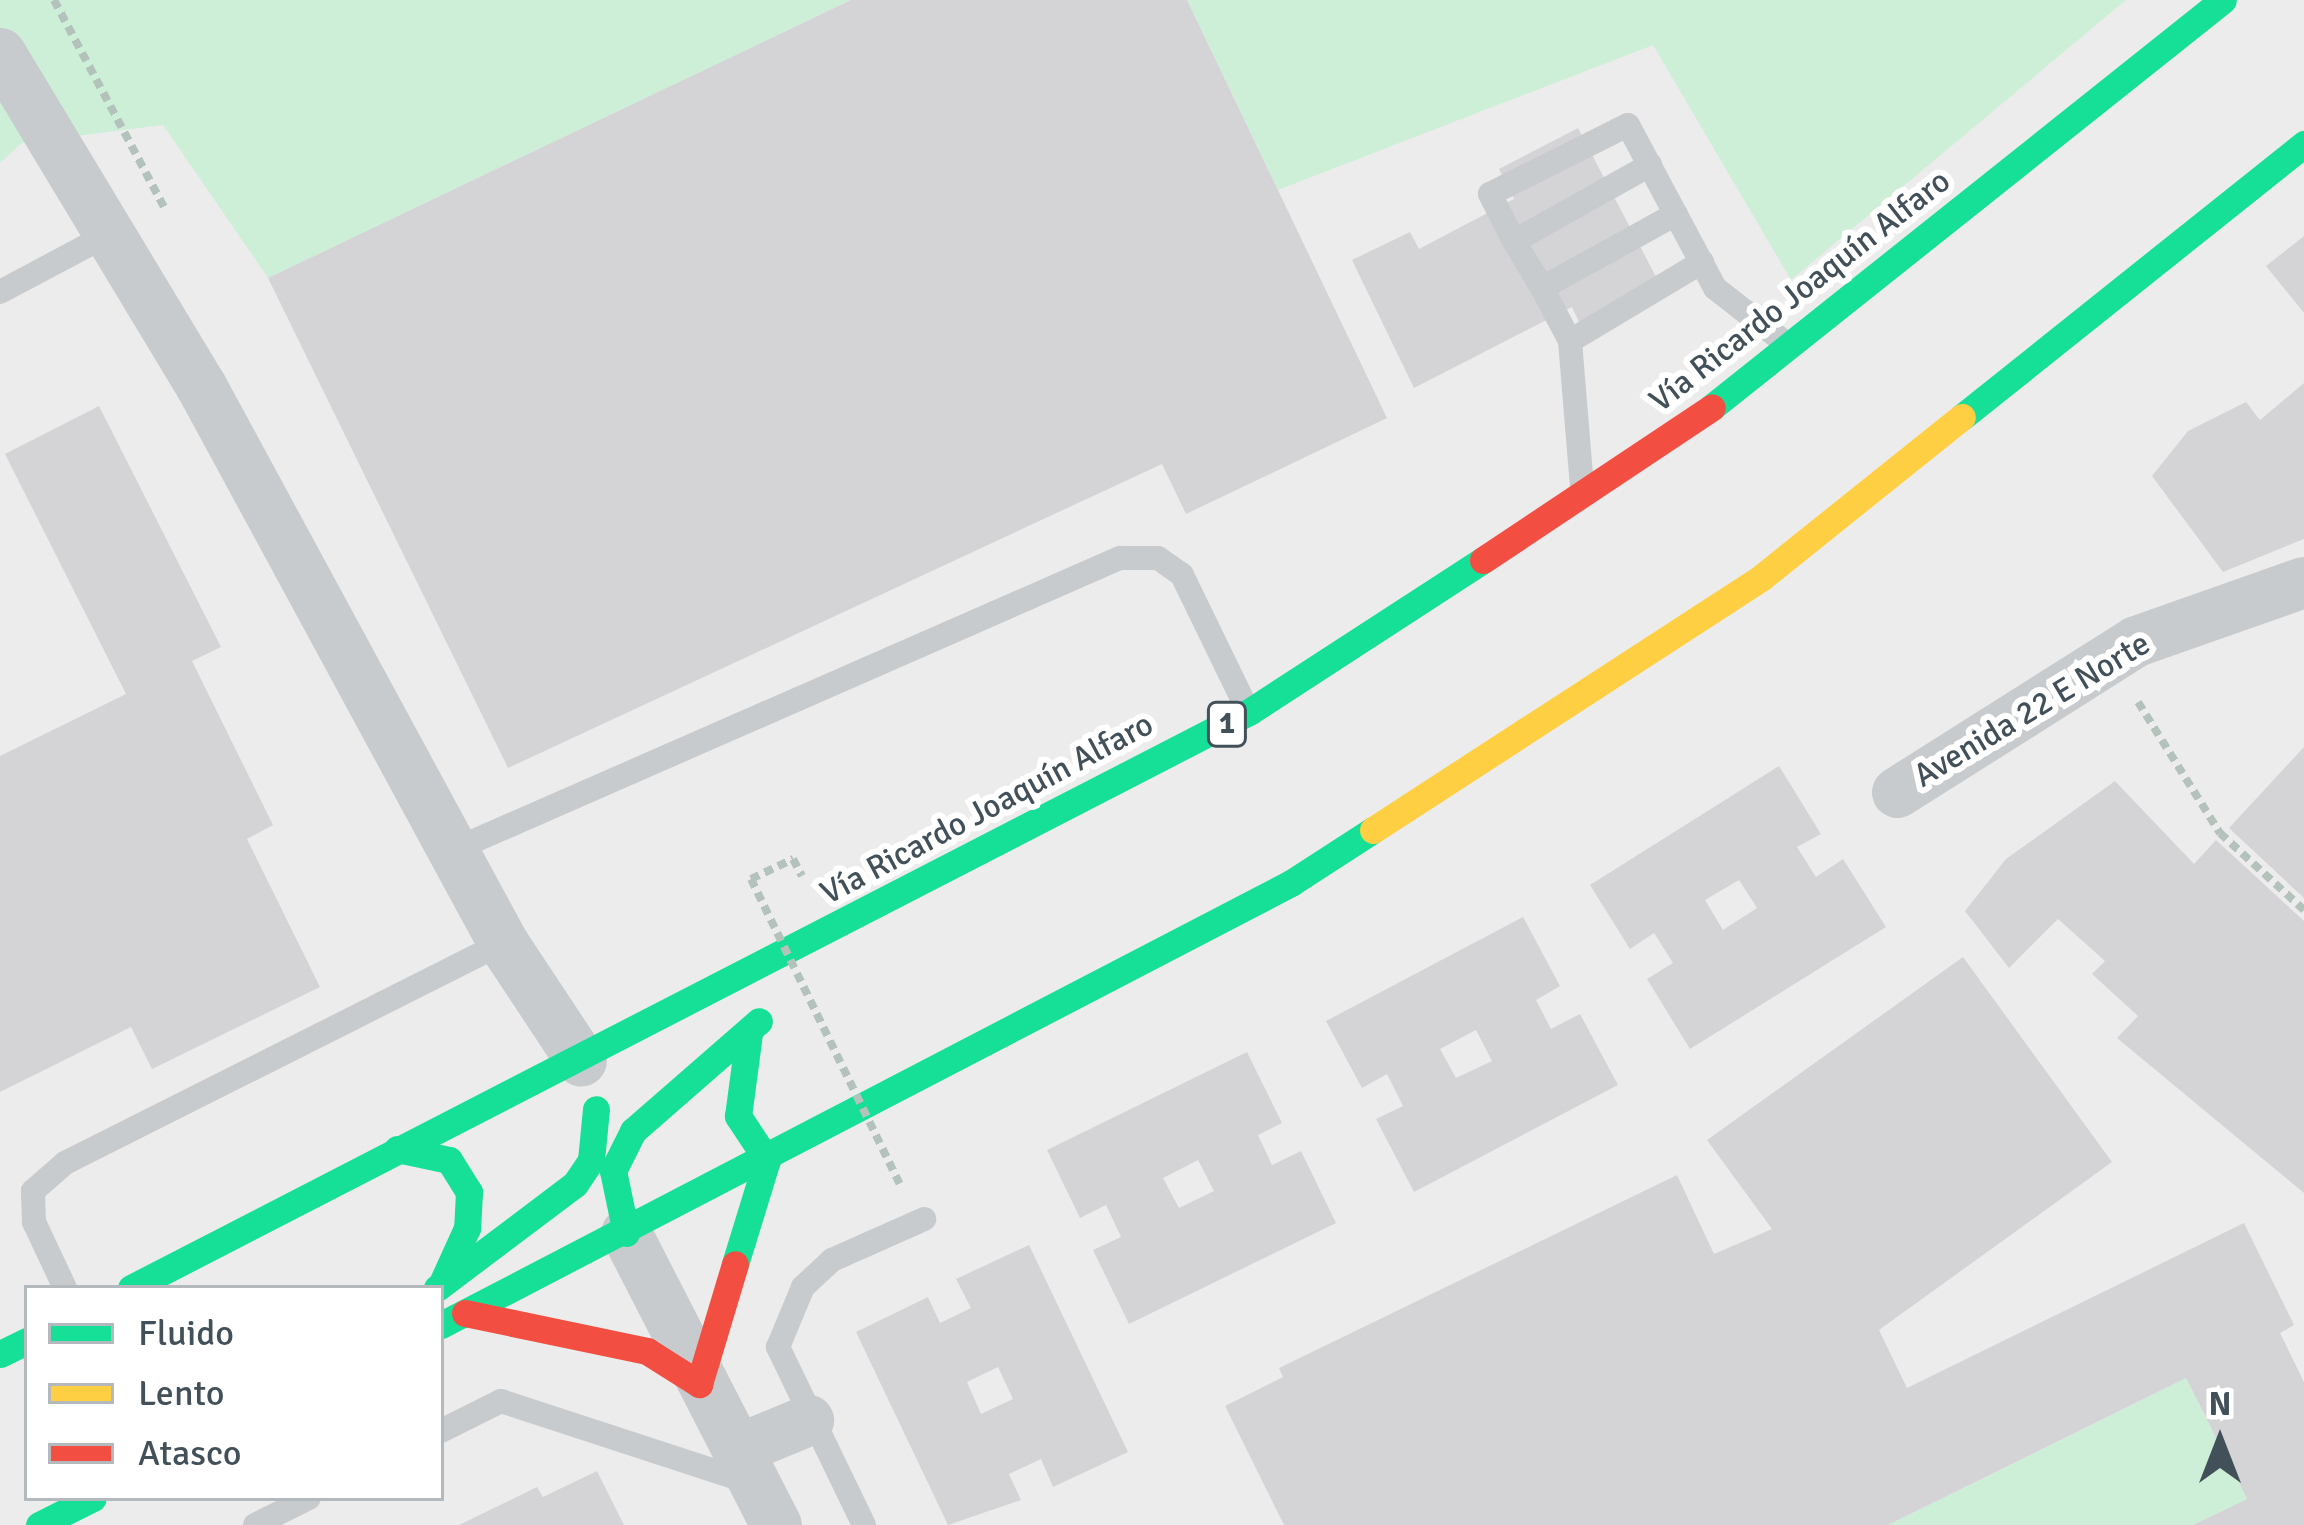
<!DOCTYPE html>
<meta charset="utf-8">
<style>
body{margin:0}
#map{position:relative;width:2304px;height:1525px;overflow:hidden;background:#edecec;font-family:Signika,sans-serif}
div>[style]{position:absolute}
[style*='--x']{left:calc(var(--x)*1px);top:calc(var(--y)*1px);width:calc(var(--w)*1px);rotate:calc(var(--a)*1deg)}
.green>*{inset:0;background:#ceefd7}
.building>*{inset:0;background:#d4d4d7}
.path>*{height:8px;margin-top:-4px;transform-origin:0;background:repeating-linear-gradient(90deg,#b4c2bc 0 9px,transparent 0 15px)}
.lane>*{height:24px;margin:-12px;padding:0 12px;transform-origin:12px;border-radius:12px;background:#c8cbcd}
.street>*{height:51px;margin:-25.5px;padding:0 25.5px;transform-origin:25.5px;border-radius:25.5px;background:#c8cbcd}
.fast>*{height:27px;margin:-13.5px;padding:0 13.5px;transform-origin:13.5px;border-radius:13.5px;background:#16e098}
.slow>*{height:27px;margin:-13.5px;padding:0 13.5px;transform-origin:13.5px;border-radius:13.5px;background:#ffcf43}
.jam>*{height:27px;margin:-13.5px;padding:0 13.5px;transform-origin:13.5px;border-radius:13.5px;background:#f24e42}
.path-bridge>*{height:8px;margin-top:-4px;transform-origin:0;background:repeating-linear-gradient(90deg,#b4c2bc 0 9px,transparent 0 15px)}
span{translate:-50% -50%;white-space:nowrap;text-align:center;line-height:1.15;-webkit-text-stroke:12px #fff;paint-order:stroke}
.shield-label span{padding:3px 9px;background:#fff;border:3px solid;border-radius:9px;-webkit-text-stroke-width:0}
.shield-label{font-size:30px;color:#425059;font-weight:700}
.street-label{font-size:33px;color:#425059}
.legend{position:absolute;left:24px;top:1285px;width:420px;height:216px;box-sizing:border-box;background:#fff;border:3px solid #b3b9bd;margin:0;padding:15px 21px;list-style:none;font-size:36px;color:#425059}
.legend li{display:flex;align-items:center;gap:24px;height:60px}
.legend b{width:60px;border:3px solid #b3b9bd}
.north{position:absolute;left:2160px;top:1381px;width:120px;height:120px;-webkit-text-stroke:9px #fff;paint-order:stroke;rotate:0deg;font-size:33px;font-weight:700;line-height:48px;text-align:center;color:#425059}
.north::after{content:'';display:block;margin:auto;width:42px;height:54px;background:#425059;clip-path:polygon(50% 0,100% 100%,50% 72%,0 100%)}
</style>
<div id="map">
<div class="green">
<div style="clip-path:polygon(0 0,851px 0,268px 278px,163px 125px,22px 143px,0 163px)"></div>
<div style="clip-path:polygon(1187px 0,2126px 0,1791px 280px,1653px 45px,1278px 190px)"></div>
<div style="clip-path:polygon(2186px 1378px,2247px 1499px,2193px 1525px,1888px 1525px)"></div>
</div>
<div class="building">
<div style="clip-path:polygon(851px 0,1187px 0,1387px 418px,1186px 514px,1162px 464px,508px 768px,268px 278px)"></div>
<div style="clip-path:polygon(1578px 128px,1665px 294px,1585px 335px,1572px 307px,1414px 388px,1352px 260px,1410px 232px,1419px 249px,1514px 199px,1499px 169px)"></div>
<div style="clip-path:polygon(2304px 236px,2304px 313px,2266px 266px)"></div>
<div style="clip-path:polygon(2304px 383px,2304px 539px,2223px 572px,2152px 476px,2188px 431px,2246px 402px,2260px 420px)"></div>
<div style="clip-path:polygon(99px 406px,221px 647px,192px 661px,273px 825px,247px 839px,320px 987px,152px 1069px,131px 1027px,0 1092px,0 756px,126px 694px,5px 454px)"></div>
<div style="clip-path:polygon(2304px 747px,2304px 898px,2229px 828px)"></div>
<div style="clip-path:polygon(evenodd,1779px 766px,1821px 834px,1797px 847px,1816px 877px,1843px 859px,1886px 927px,1690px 1049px,1647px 979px,1673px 963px,1654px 933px,1630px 949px,1590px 885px,1779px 766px,1739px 880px,1757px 908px,1723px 930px,1705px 900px,1739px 880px)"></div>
<div style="clip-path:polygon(2115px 781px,2194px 864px,2216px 840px,2304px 921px,2304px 1193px,2117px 1038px,2138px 1016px,2092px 974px,2105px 961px,2058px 919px,2009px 968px,1965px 911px,2006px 859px)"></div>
<div style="clip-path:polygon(evenodd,1523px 917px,1560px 986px,1536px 1000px,1551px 1029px,1580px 1014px,1618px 1085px,1414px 1192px,1376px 1119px,1403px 1106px,1387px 1074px,1362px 1088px,1326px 1021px,1523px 917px,1476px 1030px,1492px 1061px,1456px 1078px,1440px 1049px,1476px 1030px)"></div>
<div style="clip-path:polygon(1963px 957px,2112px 1162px,1879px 1330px,1907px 1388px,2244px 1223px,2294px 1325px,2280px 1333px,2304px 1382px,2304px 1525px,2193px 1525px,2247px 1499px,2186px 1378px,1888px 1525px,1284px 1525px,1225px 1406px,1283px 1377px,1279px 1368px,1677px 1175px,1714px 1254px,1772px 1229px,1707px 1140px)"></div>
<div style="clip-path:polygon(evenodd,1247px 1052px,1282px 1123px,1258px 1135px,1272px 1165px,1301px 1151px,1336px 1223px,1129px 1324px,1093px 1250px,1121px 1237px,1106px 1205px,1080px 1218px,1047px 1150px,1247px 1052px,1198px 1160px,1214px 1191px,1179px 1208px,1163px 1178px,1198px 1160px)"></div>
<div style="clip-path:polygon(evenodd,1029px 1245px,1128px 1452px,1053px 1487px,1041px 1459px,1009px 1474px,1021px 1500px,948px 1525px,856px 1332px,928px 1297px,940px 1323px,971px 1308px,956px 1279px,1029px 1245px,998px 1367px,1013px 1399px,981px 1414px,967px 1382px,998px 1367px)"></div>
<div style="clip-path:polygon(597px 1471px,624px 1525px,459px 1525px,537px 1487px,543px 1497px)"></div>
</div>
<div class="path">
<div style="--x:54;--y:0;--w:239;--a:62"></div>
<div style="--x:2138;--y:702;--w:155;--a:58"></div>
<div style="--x:2220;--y:833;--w:114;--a:42.5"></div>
<div style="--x:751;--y:879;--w:47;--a:-25.5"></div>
<div style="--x:793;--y:859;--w:19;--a:62"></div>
</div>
<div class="lane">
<div style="--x:1514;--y:241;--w:53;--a:-117.1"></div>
<div style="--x:1490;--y:194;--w:154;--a:-26.6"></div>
<div style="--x:1628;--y:125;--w:185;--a:61.9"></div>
<div style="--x:1715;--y:288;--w:93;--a:38"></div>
<div style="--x:1542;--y:288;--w:55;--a:-120.8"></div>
<div style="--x:1514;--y:241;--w:156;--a:-29.2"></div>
<div style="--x:0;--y:292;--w:121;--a:-28"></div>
<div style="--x:1570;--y:341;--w:60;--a:-117.8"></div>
<div style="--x:1542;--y:288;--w:153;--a:-28.9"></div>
<div style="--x:1582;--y:487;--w:146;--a:-94.7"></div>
<div style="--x:1570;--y:341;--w:154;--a:-30.9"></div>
<div style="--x:458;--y:848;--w:723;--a:-23.66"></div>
<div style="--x:1120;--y:558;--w:38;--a:0"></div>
<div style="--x:1158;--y:558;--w:29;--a:35"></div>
<div style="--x:1182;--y:575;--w:149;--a:64.1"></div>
<div style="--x:65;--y:1288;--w:73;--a:-115.2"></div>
<div style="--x:34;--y:1222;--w:31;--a:-92"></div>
<div style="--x:33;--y:1191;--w:43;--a:-41.2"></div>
<div style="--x:65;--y:1163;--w:490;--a:-26.7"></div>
<div style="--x:441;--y:1431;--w:67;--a:-26.6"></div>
<div style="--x:501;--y:1401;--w:261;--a:18.1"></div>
<div style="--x:255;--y:1525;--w:60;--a:-26.6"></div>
<div style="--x:864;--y:1525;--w:198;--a:-115.8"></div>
<div style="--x:778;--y:1347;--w:65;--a:-67.4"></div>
<div style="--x:803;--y:1287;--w:40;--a:-43"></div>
<div style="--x:832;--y:1260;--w:101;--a:-24"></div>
</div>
<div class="street">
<div style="--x:0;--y:53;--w:389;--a:58.9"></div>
<div style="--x:201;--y:386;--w:634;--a:61.53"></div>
<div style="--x:503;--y:943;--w:141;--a:56.5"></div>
<div style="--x:1897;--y:792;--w:283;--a:-32.3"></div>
<div style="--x:2136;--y:641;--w:178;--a:-19.4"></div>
<div style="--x:626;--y:1233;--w:328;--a:62.8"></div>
<div style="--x:738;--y:1449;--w:76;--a:-22.5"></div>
</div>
<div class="fast">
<div style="--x:1712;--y:407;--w:653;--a:-38.54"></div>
<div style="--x:1962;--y:417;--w:438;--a:-38.6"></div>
<div style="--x:397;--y:1149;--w:53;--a:11.9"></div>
<div style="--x:449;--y:1160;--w:38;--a:58"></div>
<div style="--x:469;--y:1192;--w:36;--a:93"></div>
<div style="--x:467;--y:1228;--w:58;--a:114.4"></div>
<div style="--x:626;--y:1233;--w:63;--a:-101.8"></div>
<div style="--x:613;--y:1171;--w:45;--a:-63.4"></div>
<div style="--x:633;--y:1131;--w:167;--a:-41.1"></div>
<div style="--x:735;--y:1264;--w:109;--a:-72.9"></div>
<div style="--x:767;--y:1160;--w:53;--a:-123.4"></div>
<div style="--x:738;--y:1116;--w:83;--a:-82.4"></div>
<div style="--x:131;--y:1288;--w:1258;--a:-27.26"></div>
<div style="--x:1249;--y:712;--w:279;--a:-33"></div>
<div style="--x:437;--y:1288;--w:173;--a:-37"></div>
<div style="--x:575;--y:1184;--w:29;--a:-56"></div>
<div style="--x:591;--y:1160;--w:51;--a:-84.4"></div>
<div style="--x:441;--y:1325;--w:958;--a:-27.47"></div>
<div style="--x:1291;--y:883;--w:98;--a:-32.9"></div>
<div style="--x:0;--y:1354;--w:30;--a:-26"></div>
<div style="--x:39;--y:1525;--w:60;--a:-26.6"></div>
</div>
<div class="slow">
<div style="--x:1373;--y:830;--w:464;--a:-33"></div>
<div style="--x:1762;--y:577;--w:256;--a:-38.7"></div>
</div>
<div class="jam">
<div style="--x:1483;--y:560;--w:275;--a:-33.7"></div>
<div style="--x:465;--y:1313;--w:186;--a:11.8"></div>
<div style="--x:647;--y:1351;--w:62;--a:32.4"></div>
<div style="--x:699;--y:1384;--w:125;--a:-73.3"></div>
</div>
<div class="path-bridge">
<div style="--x:751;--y:879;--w:339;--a:64"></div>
</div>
<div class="shield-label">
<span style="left:1227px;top:724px">1</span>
</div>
<div class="street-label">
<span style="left:1800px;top:291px;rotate:-38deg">Vía Ricardo Joaquín Alfaro</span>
<span style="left:2032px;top:710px;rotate:-31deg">Avenida 22 E Norte</span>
<span style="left:987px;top:809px;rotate:-28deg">Vía Ricardo Joaquín Alfaro</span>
</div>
<ul class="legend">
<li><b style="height:15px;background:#16e098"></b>Fluido</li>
<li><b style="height:15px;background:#ffcf43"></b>Lento</li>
<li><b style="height:15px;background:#f24e42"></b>Atasco</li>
</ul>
<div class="north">N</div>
</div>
